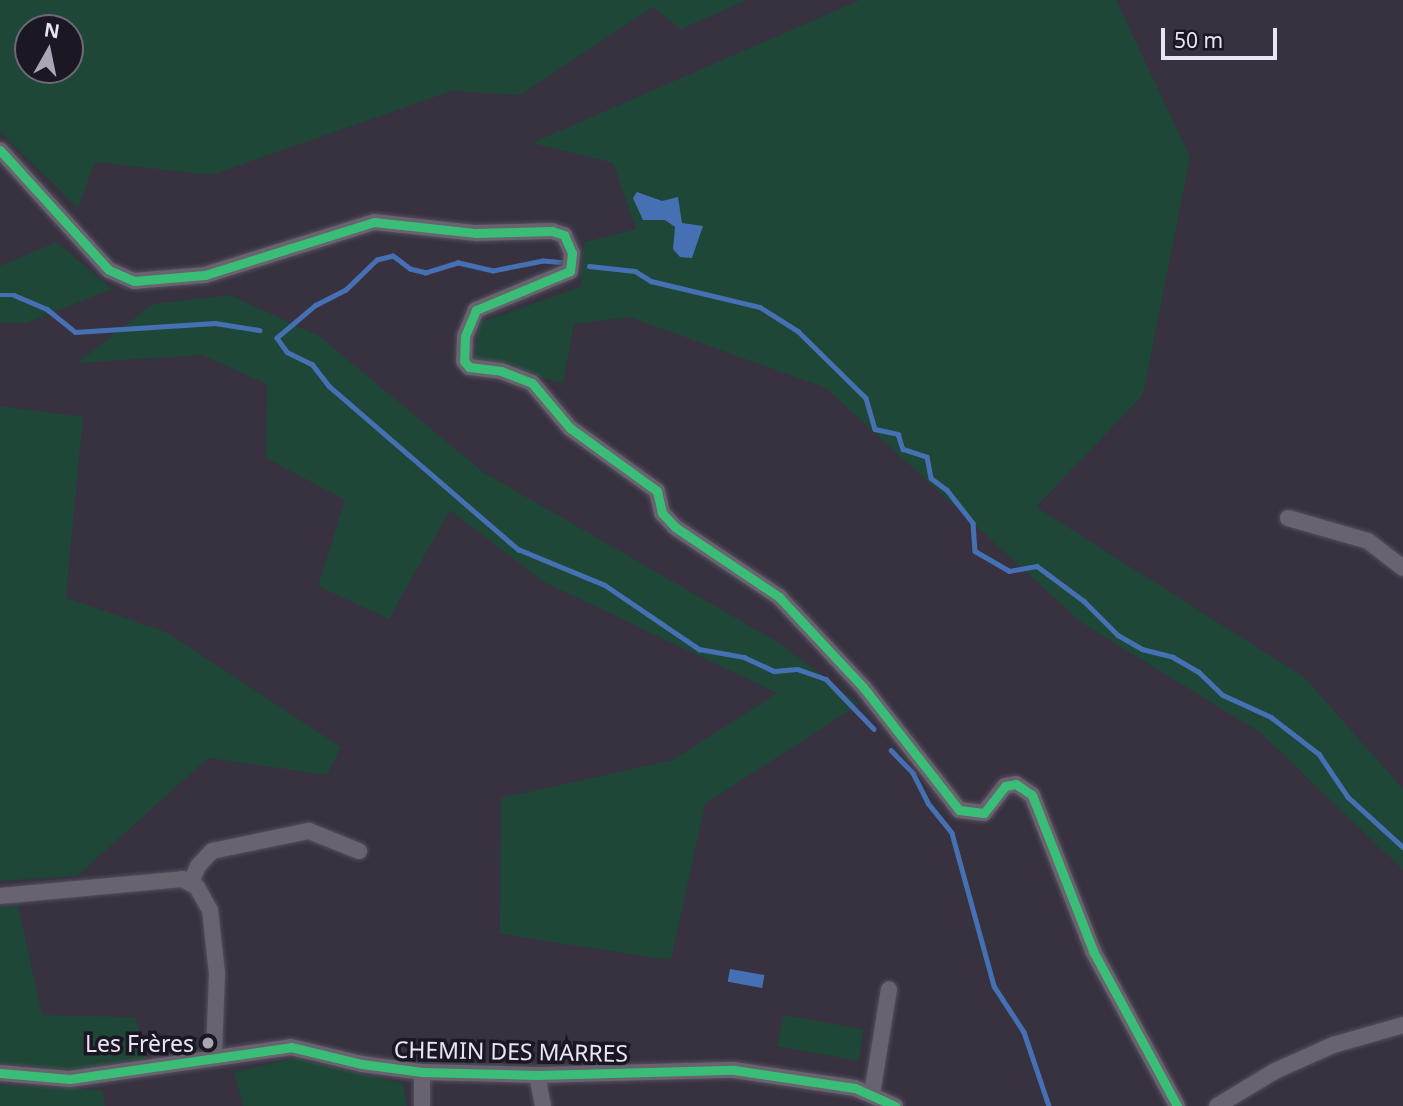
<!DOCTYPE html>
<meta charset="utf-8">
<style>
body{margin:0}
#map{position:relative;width:1403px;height:1106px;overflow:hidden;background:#373140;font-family:"Noto Sans",sans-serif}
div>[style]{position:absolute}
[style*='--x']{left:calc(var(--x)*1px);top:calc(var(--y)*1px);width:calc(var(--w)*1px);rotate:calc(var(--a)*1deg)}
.green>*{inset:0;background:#1e4737;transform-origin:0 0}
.water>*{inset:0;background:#4670b4;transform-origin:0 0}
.stream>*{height:4.5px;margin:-2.25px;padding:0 2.25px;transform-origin:2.25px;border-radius:2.25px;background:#4670b4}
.roads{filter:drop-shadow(0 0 2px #544f5c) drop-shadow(0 0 2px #544f5c)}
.street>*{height:16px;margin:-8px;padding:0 8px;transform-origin:8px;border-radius:8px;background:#68636e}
.cycleway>*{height:9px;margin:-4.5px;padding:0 4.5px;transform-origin:4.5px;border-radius:4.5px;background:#3abd76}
.dots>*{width:19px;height:19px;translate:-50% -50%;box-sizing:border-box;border:4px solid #1b1723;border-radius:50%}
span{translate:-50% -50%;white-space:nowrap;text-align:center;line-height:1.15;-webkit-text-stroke:7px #1b1723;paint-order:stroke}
.poi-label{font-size:23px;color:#eae4f5}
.right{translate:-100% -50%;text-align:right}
.street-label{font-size:23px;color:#eae4f5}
.north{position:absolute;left:14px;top:14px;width:70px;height:70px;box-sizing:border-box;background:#1b1723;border:2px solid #6e6977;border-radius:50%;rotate:9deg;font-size:19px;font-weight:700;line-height:28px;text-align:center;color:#eae4f5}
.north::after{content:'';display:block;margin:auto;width:24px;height:32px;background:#aba5b6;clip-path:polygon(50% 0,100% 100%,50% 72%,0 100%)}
.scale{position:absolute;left:1161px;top:28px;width:116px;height:32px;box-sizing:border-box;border:4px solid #eae4f5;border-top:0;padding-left:9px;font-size:21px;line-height:24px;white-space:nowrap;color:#eae4f5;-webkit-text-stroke:5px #1b1723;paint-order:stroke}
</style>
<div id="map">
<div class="green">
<div style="clip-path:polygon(evenodd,0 0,747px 0,681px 29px,653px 7px,520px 95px,452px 91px,211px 175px,95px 162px,78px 208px,0 132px,0 0,28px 28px,70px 28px,70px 70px,28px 70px,28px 28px)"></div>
<div style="clip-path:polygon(860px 0,1116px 0,1190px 157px,1143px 395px,1036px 507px,1304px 677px,1403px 789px,1403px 870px,1261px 733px,1082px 623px,826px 388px,629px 317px,574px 324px,563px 383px,475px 360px,478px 323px,580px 287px,584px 242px,636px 229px,613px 163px,532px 143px)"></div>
<div style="clip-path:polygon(56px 242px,112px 289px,27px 323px,0 323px,0 266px)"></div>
<div style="clip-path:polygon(230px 295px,319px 336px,483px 472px,779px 643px,859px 704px,705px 804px,671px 960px,500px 934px,501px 798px,673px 760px,777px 693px,544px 582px,450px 510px,389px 619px,318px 586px,345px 500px,266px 458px,267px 384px,202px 355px,77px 363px,153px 304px)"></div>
<div style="clip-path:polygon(0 406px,83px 417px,66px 598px,166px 632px,341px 747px,327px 775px,208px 758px,77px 876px,0 881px)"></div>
<div style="clip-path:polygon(18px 905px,42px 1015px,135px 1017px,147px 1060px,71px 1070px,0 1063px,0 906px)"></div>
<div style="left:783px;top:1015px;width:82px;height:32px;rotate:10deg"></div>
<div style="clip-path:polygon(297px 1058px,403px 1084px,407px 1106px,243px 1106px,234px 1072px)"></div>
<div style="clip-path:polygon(0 1085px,102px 1090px,105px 1106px,0 1106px)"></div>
</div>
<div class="water">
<div style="clip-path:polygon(637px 192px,662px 201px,678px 197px,682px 223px,703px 226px,692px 258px,680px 257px,673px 249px,675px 227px,665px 220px,643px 220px,633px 198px)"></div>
<div style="left:730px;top:969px;width:35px;height:13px;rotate:10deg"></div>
</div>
<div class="stream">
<div style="--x:566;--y:263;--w:23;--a:-175"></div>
<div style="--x:543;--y:261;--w:51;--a:168.7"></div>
<div style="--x:493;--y:271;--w:36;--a:-167"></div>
<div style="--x:458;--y:263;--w:34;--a:163"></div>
<div style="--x:426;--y:273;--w:16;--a:-166"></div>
<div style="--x:410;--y:269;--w:21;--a:-143"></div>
<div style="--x:393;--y:256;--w:16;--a:166"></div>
<div style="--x:377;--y:260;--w:43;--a:135.9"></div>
<div style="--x:346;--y:290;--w:34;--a:153"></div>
<div style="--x:316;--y:305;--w:51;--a:139.8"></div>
<div style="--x:277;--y:338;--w:17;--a:54"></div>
<div style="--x:287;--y:352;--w:28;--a:26"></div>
<div style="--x:312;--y:364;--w:28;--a:52"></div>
<div style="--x:329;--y:386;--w:250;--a:40.8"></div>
<div style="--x:518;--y:549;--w:94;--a:22.5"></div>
<div style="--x:605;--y:585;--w:114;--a:34.2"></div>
<div style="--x:699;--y:649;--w:46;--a:10.1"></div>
<div style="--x:744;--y:657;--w:33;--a:25"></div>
<div style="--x:774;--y:671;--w:23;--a:-5"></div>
<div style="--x:797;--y:669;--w:31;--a:19"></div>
<div style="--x:826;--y:679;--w:69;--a:46.2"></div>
<div style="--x:589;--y:266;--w:46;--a:6.2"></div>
<div style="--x:635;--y:271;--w:19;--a:32"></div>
<div style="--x:651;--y:281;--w:112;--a:13.4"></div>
<div style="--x:760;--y:307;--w:45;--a:32.3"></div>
<div style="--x:798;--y:331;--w:95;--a:44.6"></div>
<div style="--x:866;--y:398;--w:32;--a:74"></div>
<div style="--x:875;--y:429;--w:24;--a:12"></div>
<div style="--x:898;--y:434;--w:16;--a:72"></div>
<div style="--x:903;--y:449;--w:25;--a:18"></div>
<div style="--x:927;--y:457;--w:21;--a:79"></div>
<div style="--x:931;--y:478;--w:20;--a:37"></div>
<div style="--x:947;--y:490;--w:42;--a:51.8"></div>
<div style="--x:973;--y:523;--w:28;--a:86"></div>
<div style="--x:975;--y:551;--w:39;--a:30"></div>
<div style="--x:1009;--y:571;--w:28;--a:-10"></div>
<div style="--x:1037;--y:566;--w:59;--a:36.7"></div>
<div style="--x:1084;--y:601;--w:48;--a:45"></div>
<div style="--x:1118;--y:635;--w:28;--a:30"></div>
<div style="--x:1142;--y:649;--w:32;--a:14"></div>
<div style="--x:1173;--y:657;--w:30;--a:30"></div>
<div style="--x:1199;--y:672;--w:33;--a:44"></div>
<div style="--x:1223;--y:695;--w:53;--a:24.6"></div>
<div style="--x:1271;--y:717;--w:61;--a:37.6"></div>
<div style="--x:1319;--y:754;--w:52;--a:56"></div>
<div style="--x:1348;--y:797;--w:74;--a:42.3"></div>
<div style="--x:0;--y:295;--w:14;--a:0"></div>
<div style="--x:14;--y:295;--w:36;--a:23"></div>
<div style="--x:47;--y:309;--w:36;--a:39"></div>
<div style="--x:75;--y:332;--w:140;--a:-3.7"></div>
<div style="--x:215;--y:323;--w:45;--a:9"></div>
<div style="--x:891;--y:750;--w:32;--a:46"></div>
<div style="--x:913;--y:773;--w:34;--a:63"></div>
<div style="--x:928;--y:803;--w:38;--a:51"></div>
<div style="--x:952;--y:833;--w:159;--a:74.6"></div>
<div style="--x:994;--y:986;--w:55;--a:56.9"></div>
<div style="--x:1024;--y:1032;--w:78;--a:71.3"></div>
</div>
<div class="roads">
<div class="street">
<div style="--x:0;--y:150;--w:162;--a:47.8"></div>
<div style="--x:109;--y:270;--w:27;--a:24"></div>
<div style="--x:134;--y:281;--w:71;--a:-4.8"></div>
<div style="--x:205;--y:275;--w:177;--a:-17.4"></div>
<div style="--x:374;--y:222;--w:103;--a:6.2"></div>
<div style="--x:476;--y:233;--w:76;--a:-1.5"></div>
<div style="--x:552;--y:231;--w:13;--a:18"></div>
<div style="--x:564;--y:235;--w:20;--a:66"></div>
<div style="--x:572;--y:253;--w:18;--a:96"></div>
<div style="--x:570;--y:271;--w:102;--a:157.5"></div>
<div style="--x:476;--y:310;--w:28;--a:113"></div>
<div style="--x:465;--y:336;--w:25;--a:92"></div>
<div style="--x:464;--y:361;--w:8;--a:50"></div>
<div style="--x:469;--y:367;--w:32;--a:7"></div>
<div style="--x:501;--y:371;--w:33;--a:21"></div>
<div style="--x:532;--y:383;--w:59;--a:49.8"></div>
<div style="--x:570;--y:428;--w:107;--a:35.9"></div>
<div style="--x:657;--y:491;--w:23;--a:77"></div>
<div style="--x:662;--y:513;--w:19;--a:47"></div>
<div style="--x:675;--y:527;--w:125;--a:33.9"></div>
<div style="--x:779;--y:597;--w:123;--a:47"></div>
<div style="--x:863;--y:687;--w:156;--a:52"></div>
<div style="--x:959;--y:810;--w:25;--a:7"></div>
<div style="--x:984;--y:813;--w:34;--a:-52"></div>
<div style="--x:1005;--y:786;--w:11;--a:-10"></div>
<div style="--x:1016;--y:784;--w:19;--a:35"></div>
<div style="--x:1032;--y:795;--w:168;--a:68.6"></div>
<div style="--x:1093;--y:951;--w:176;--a:61.5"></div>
<div style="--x:1288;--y:518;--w:83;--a:16"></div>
<div style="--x:1368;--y:541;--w:44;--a:37.6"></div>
<div style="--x:191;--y:882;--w:17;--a:-66"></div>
<div style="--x:198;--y:866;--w:21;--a:-47"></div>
<div style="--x:212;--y:851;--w:99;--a:-11.7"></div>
<div style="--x:309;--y:831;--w:54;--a:21.8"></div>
<div style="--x:0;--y:896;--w:183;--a:-5.3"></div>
<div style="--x:182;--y:879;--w:17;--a:28"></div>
<div style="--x:197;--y:887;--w:26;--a:61"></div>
<div style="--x:210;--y:910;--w:63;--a:83.7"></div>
<div style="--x:217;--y:973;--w:82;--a:92.1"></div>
<div style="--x:422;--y:1072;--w:34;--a:90"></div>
<div style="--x:0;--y:1073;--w:70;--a:4.9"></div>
<div style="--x:70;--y:1079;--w:223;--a:-8.2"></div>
<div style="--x:291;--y:1047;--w:73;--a:13.5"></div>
<div style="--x:362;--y:1064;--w:61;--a:7.6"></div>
<div style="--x:422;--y:1072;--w:115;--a:1.5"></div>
<div style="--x:537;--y:1075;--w:197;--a:-1.5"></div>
<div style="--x:734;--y:1070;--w:122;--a:8.5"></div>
<div style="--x:855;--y:1088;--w:44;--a:24.2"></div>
<div style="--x:537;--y:1075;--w:32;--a:79"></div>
<div style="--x:872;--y:1094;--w:106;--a:-80.8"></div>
<div style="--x:1217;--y:1106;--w:68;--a:-31.1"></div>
<div style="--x:1275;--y:1071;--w:64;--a:-24.1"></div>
<div style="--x:1333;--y:1045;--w:73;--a:-15.9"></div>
</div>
</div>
<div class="cycleway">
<div style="--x:0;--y:150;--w:162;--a:47.8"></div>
<div style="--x:109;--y:270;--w:27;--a:24"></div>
<div style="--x:134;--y:281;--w:71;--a:-4.8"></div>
<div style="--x:205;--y:275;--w:177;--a:-17.4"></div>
<div style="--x:374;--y:222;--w:103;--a:6.2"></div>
<div style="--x:476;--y:233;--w:76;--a:-1.5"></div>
<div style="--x:552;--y:231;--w:13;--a:18"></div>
<div style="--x:564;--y:235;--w:20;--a:66"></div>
<div style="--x:572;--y:253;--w:18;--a:96"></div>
<div style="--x:570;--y:271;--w:102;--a:157.5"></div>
<div style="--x:476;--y:310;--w:28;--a:113"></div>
<div style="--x:465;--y:336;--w:25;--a:92"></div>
<div style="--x:464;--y:361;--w:8;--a:50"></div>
<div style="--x:469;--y:367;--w:32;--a:7"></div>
<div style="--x:501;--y:371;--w:33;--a:21"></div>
<div style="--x:532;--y:383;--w:59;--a:49.8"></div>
<div style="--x:570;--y:428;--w:107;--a:35.9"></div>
<div style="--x:657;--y:491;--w:23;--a:77"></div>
<div style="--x:662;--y:513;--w:19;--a:47"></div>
<div style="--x:675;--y:527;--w:125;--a:33.9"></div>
<div style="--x:779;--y:597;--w:123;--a:47"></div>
<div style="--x:863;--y:687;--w:156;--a:52"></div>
<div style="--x:959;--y:810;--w:25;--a:7"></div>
<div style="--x:984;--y:813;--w:34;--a:-52"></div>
<div style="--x:1005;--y:786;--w:11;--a:-10"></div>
<div style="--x:1016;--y:784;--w:19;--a:35"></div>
<div style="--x:1032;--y:795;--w:168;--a:68.6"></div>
<div style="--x:1093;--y:951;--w:176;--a:61.5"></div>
<div style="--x:0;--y:1073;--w:70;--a:4.9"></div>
<div style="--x:70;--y:1079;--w:223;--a:-8.2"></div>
<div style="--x:291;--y:1047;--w:73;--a:13.5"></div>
<div style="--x:362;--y:1064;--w:61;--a:7.6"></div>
<div style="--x:422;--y:1072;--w:115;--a:1.5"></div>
<div style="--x:537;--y:1075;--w:197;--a:-1.5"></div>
<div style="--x:734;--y:1070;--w:122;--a:8.5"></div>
<div style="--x:855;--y:1088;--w:44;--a:24.2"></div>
</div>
<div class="dots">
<div style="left:208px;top:1043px;background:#aba5b6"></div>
</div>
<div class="poi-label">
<span class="right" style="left:194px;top:1043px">Les Frères</span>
</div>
<div class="street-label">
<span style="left:511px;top:1051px;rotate:1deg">CHEMIN DES MARRES</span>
</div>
<div class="north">N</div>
<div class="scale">50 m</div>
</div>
